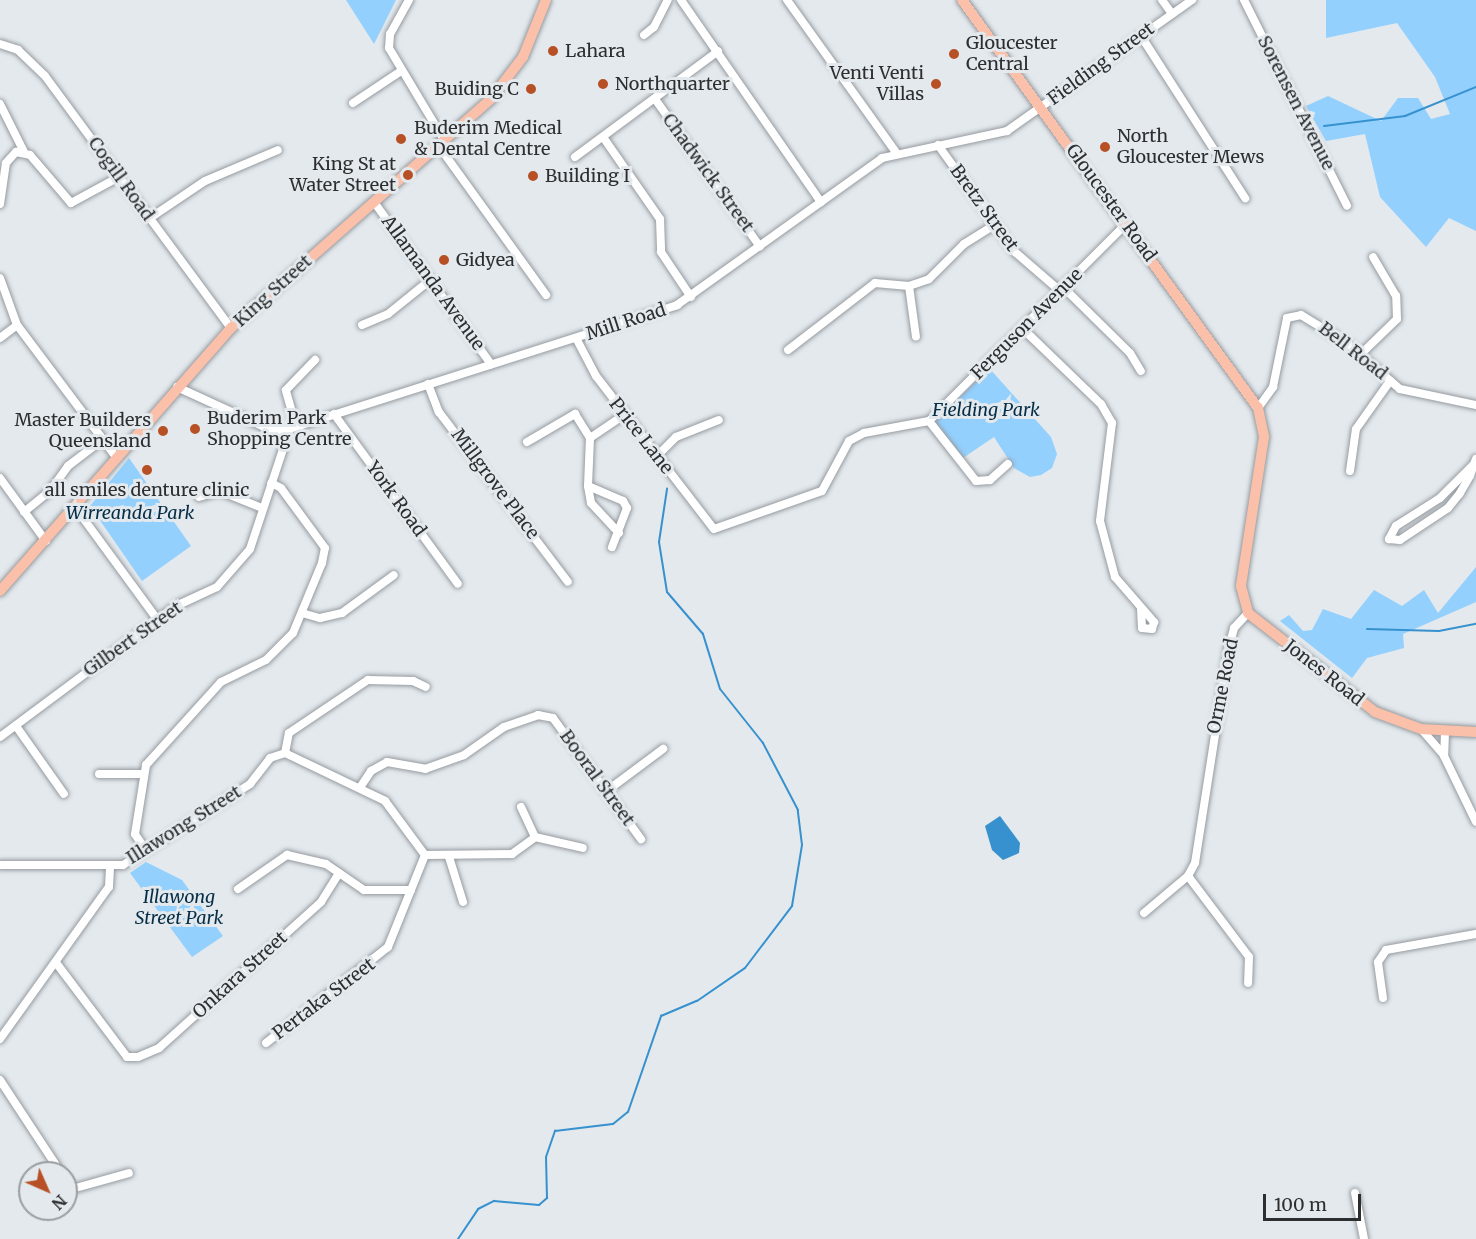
<!DOCTYPE html>
<style>
body{margin:0}
#map{position:relative;width:1476px;height:1239px;overflow:hidden;background:#e3e9ed;font-family:Merriweather,serif}
div>[style]{position:absolute}
[style*='--x']{left:calc(var(--x)*1px);top:calc(var(--y)*1px);width:calc(var(--w)*1px);rotate:calc(var(--a)*1deg)}
.green>*{inset:0;background:#93d0fe}
.water>*{inset:0;background:#3791ce}
.stream>*{height:2px;margin:-1px;padding:0 1px;transform-origin:1px;border-radius:1px;background:#3791ce}
.roads{filter:drop-shadow(0 0 2px #969ba0) drop-shadow(0 0 2px #969ba0)}
.minor>*{height:8px;margin:-4px;padding:0 4px;transform-origin:4px;border-radius:4px;background:#fff}
.major>*{height:10px;margin:-5px;padding:0 5px;transform-origin:5px;border-radius:5px;background:#fbc0a9}
.dots>*{width:16px;height:16px;translate:-50% -50%;box-sizing:border-box;border:3px solid #e3e9ed;border-radius:50%}
span{translate:-50% -50%;white-space:nowrap;text-align:center;line-height:1.15;-webkit-text-stroke:6px #e3e9ed;paint-order:stroke}
.poi-label{font-size:18px;color:#2c2e30}
.left{translate:0 -50%;text-align:left}
.right{translate:-100% -50%;text-align:right}
.street-label{font-size:18px;color:#2c2e30}
.park-label{font-size:18px;color:#072e47;font-style:italic}
.north{position:absolute;left:18px;top:1161px;width:60px;height:60px;box-sizing:border-box;background:#e3e9ed;border:2px solid #9a9ea1;border-radius:50%;rotate:135deg;font-size:16px;font-weight:700;line-height:24px;text-align:center;color:#2c2e30}
.north::after{content:'';display:block;margin:auto;width:21px;height:27px;background:#b75125;clip-path:polygon(50% 0,100% 100%,50% 72%,0 100%)}
.scale{position:absolute;left:1263px;top:1194px;width:98px;height:27px;box-sizing:border-box;border:3px solid #2c2e30;border-top:0;padding-left:8px;font-size:18px;line-height:21px;white-space:nowrap;color:#2c2e30;-webkit-text-stroke:4px #e3e9ed;paint-order:stroke}
</style>
<div id="map">
<div class="green">
<div style="clip-path:polygon(346px 0,396px 0,374px 44px)"></div>
<div style="clip-path:polygon(1326px 0,1476px 0,1476px 231px,1449px 218px,1426px 247px,1380px 197px,1365px 134px,1326px 141px,1306px 106px,1328px 96px,1381px 121px,1398px 98px,1418px 98px,1431px 119px,1450px 114px,1435px 77px,1397px 23px,1326px 38px)"></div>
<div style="clip-path:polygon(989px 368px,1051px 437px,1057px 454px,1052px 468px,1041px 475px,1030px 477px,1014px 468px,994px 437px,960px 460px,933px 424px)"></div>
<div style="clip-path:polygon(129px 458px,191px 546px,142px 581px,90px 506px)"></div>
<div style="clip-path:polygon(1476px 567px,1476px 602px,1403px 634px,1404px 648px,1367px 658px,1352px 678px,1280px 621px,1289px 615px,1303px 631px,1312px 630px,1323px 609px,1351px 619px,1374px 590px,1402px 606px,1424px 590px,1438px 613px)"></div>
<div style="clip-path:polygon(146px 862px,182px 880px,223px 936px,192px 957px,130px 873px)"></div>
</div>
<div class="water">
<div style="clip-path:polygon(1000px 816px,1020px 843px,1019px 853px,1003px 860px,992px 850px,985px 826px)"></div>
</div>
<div class="stream">
<div style="--x:1324;--y:126;--w:82;--a:-7"></div>
<div style="--x:1405;--y:116;--w:77;--a:-22.2"></div>
<div style="--x:1367;--y:629;--w:72;--a:1.6"></div>
<div style="--x:1439;--y:631;--w:38;--a:-11"></div>
<div style="--x:458;--y:1239;--w:36;--a:-56"></div>
<div style="--x:478;--y:1209;--w:18;--a:-27"></div>
<div style="--x:494;--y:1201;--w:45;--a:5.1"></div>
<div style="--x:539;--y:1205;--w:11;--a:-41"></div>
<div style="--x:547;--y:1198;--w:41;--a:-91.4"></div>
<div style="--x:546;--y:1157;--w:28;--a:-71"></div>
<div style="--x:555;--y:1131;--w:58;--a:-6.9"></div>
<div style="--x:613;--y:1124;--w:19;--a:-39"></div>
<div style="--x:628;--y:1112;--w:102;--a:-71"></div>
<div style="--x:661;--y:1016;--w:39;--a:-23"></div>
<div style="--x:697;--y:1001;--w:58;--a:-34.5"></div>
<div style="--x:745;--y:968;--w:78;--a:-52.8"></div>
<div style="--x:792;--y:906;--w:62;--a:-80.7"></div>
<div style="--x:802;--y:845;--w:35;--a:-97"></div>
<div style="--x:798;--y:810;--w:76;--a:-117.6"></div>
<div style="--x:763;--y:743;--w:69;--a:-128.5"></div>
<div style="--x:720;--y:689;--w:58;--a:-107.2"></div>
<div style="--x:703;--y:634;--w:55;--a:-130.6"></div>
<div style="--x:667;--y:592;--w:51;--a:-99.1"></div>
<div style="--x:659;--y:542;--w:54;--a:-81.4"></div>
</div>
<div class="roads">
<div class="minor">
<div style="--x:409;--y:0;--w:39;--a:119"></div>
<div style="--x:390;--y:34;--w:14;--a:94"></div>
<div style="--x:389;--y:48;--w:107;--a:59.1"></div>
<div style="--x:681;--y:0;--w:246;--a:55.3"></div>
<div style="--x:787;--y:0;--w:187;--a:54.4"></div>
<div style="--x:1162;--y:0;--w:17;--a:54"></div>
<div style="--x:1244;--y:0;--w:230;--a:63.4"></div>
<div style="--x:644;--y:35;--w:13;--a:-39"></div>
<div style="--x:654;--y:27;--w:30;--a:-63"></div>
<div style="--x:1141;--y:36;--w:193;--a:57.3"></div>
<div style="--x:0;--y:44;--w:19;--a:18"></div>
<div style="--x:18;--y:50;--w:37;--a:44"></div>
<div style="--x:45;--y:76;--w:313;--a:53.6"></div>
<div style="--x:655;--y:99;--w:181;--a:54.6"></div>
<div style="--x:353;--y:103;--w:58;--a:-33.7"></div>
<div style="--x:0;--y:104;--w:54;--a:63.4"></div>
<div style="--x:603;--y:137;--w:100;--a:55.2"></div>
<div style="--x:660;--y:219;--w:33;--a:88"></div>
<div style="--x:661;--y:252;--w:54;--a:56.3"></div>
<div style="--x:438;--y:145;--w:185;--a:54.2"></div>
<div style="--x:938;--y:145;--w:132;--a:54.3"></div>
<div style="--x:1015;--y:252;--w:60;--a:40.9"></div>
<div style="--x:575;--y:157;--w:178;--a:-36.5"></div>
<div style="--x:374;--y:202;--w:200;--a:54.2"></div>
<div style="--x:0;--y:204;--w:41;--a:-81.7"></div>
<div style="--x:6;--y:163;--w:15;--a:-48"></div>
<div style="--x:16;--y:152;--w:14;--a:12"></div>
<div style="--x:30;--y:155;--w:63;--a:49.5"></div>
<div style="--x:71;--y:203;--w:55;--a:-28.4"></div>
<div style="--x:150;--y:218;--w:66;--a:-33.9"></div>
<div style="--x:205;--y:181;--w:79;--a:-23"></div>
<div style="--x:0;--y:278;--w:50;--a:70.1"></div>
<div style="--x:17;--y:325;--w:166;--a:53.1"></div>
<div style="--x:909;--y:286;--w:51;--a:82.2"></div>
<div style="--x:1063;--y:287;--w:94;--a:44.6"></div>
<div style="--x:1130;--y:353;--w:21;--a:59"></div>
<div style="--x:362;--y:325;--w:28;--a:-23"></div>
<div style="--x:388;--y:314;--w:54;--a:-39"></div>
<div style="--x:1022;--y:328;--w:110;--a:43.9"></div>
<div style="--x:1101;--y:404;--w:22;--a:60"></div>
<div style="--x:1112;--y:423;--w:99;--a:97"></div>
<div style="--x:1100;--y:521;--w:58;--a:75"></div>
<div style="--x:1115;--y:577;--w:60;--a:49.1"></div>
<div style="--x:1154;--y:622;--w:7;--a:106"></div>
<div style="--x:1152;--y:629;--w:10;--a:-174"></div>
<div style="--x:1142;--y:628;--w:18;--a:-93"></div>
<div style="--x:0;--y:338;--w:21;--a:-37"></div>
<div style="--x:576;--y:338;--w:43;--a:62.2"></div>
<div style="--x:596;--y:376;--w:193;--a:52.4"></div>
<div style="--x:714;--y:529;--w:114;--a:-19.4"></div>
<div style="--x:822;--y:491;--w:57;--a:-61.6"></div>
<div style="--x:849;--y:441;--w:17;--a:-28"></div>
<div style="--x:864;--y:433;--w:66;--a:-10.5"></div>
<div style="--x:929;--y:421;--w:279;--a:-45"></div>
<div style="--x:788;--y:350;--w:110;--a:-37.6"></div>
<div style="--x:875;--y:283;--w:34;--a:5"></div>
<div style="--x:909;--y:286;--w:21;--a:-19"></div>
<div style="--x:929;--y:279;--w:49;--a:-45"></div>
<div style="--x:964;--y:244;--w:36;--a:-32"></div>
<div style="--x:1361;--y:354;--w:50;--a:-44.2"></div>
<div style="--x:1397;--y:319;--w:23;--a:-92"></div>
<div style="--x:1396;--y:296;--w:45;--a:-120.5"></div>
<div style="--x:428;--y:384;--w:30;--a:69"></div>
<div style="--x:439;--y:412;--w:213;--a:52.8"></div>
<div style="--x:177;--y:387;--w:103;--a:24.6"></div>
<div style="--x:271;--y:430;--w:12;--a:5"></div>
<div style="--x:283;--y:431;--w:414;--a:-17.7"></div>
<div style="--x:677;--y:305;--w:252;--a:-35.6"></div>
<div style="--x:882;--y:158;--w:128;--a:-12.2"></div>
<div style="--x:1007;--y:131;--w:227;--a:-35.3"></div>
<div style="--x:1258;--y:408;--w:26;--a:-54"></div>
<div style="--x:1273;--y:387;--w:70;--a:-78.5"></div>
<div style="--x:1287;--y:318;--w:14;--a:-12"></div>
<div style="--x:1301;--y:315;--w:54;--a:31.3"></div>
<div style="--x:1347;--y:343;--w:70;--a:41"></div>
<div style="--x:1400;--y:389;--w:78;--a:11.9"></div>
<div style="--x:334;--y:414;--w:210;--a:53.9"></div>
<div style="--x:929;--y:421;--w:76;--a:51.9"></div>
<div style="--x:976;--y:481;--w:14;--a:-4"></div>
<div style="--x:990;--y:480;--w:24;--a:-42"></div>
<div style="--x:296;--y:426;--w:37;--a:-106"></div>
<div style="--x:286;--y:390;--w:42;--a:-46"></div>
<div style="--x:590;--y:438;--w:41;--a:-34.1"></div>
<div style="--x:527;--y:442;--w:56;--a:-30.3"></div>
<div style="--x:575;--y:414;--w:28;--a:58"></div>
<div style="--x:590;--y:438;--w:48;--a:92.4"></div>
<div style="--x:588;--y:486;--w:38;--a:23"></div>
<div style="--x:623;--y:501;--w:8;--a:60"></div>
<div style="--x:627;--y:508;--w:42;--a:111"></div>
<div style="--x:657;--y:456;--w:27;--a:-45"></div>
<div style="--x:676;--y:437;--w:46;--a:-21.6"></div>
<div style="--x:1474;--y:464;--w:48;--a:135"></div>
<div style="--x:1440;--y:498;--w:52;--a:147.5"></div>
<div style="--x:1396;--y:526;--w:15;--a:118"></div>
<div style="--x:1389;--y:539;--w:11;--a:5"></div>
<div style="--x:1400;--y:540;--w:58;--a:-33.7"></div>
<div style="--x:1448;--y:508;--w:19;--a:-51"></div>
<div style="--x:1460;--y:493;--w:20;--a:-60"></div>
<div style="--x:1470;--y:476;--w:18;--a:-71"></div>
<div style="--x:1350;--y:471;--w:42;--a:-81.9"></div>
<div style="--x:1356;--y:429;--w:59;--a:-54.7"></div>
<div style="--x:0;--y:478;--w:78;--a:53.9"></div>
<div style="--x:588;--y:486;--w:17;--a:80"></div>
<div style="--x:591;--y:503;--w:41;--a:47"></div>
<div style="--x:199;--y:497;--w:22;--a:-16"></div>
<div style="--x:220;--y:491;--w:45;--a:22"></div>
<div style="--x:75;--y:507;--w:139;--a:53.8"></div>
<div style="--x:24;--y:512;--w:33;--a:-39"></div>
<div style="--x:50;--y:491;--w:31;--a:-54"></div>
<div style="--x:68;--y:466;--w:43;--a:-37.4"></div>
<div style="--x:302;--y:613;--w:19;--a:16"></div>
<div style="--x:320;--y:618;--w:23;--a:-13"></div>
<div style="--x:342;--y:613;--w:64;--a:-36.2"></div>
<div style="--x:16;--y:726;--w:83;--a:54.8"></div>
<div style="--x:1422;--y:730;--w:32;--a:49"></div>
<div style="--x:1445;--y:732;--w:24;--a:92"></div>
<div style="--x:1444;--y:756;--w:73;--a:64.1"></div>
<div style="--x:0;--y:737;--w:219;--a:-36.7"></div>
<div style="--x:176;--y:606;--w:45;--a:-24.9"></div>
<div style="--x:217;--y:587;--w:50;--a:-49"></div>
<div style="--x:250;--y:549;--w:108;--a:-71.7"></div>
<div style="--x:284;--y:446;--w:15;--a:-94"></div>
<div style="--x:285;--y:753;--w:111;--a:25.6"></div>
<div style="--x:385;--y:801;--w:67;--a:53.5"></div>
<div style="--x:285;--y:753;--w:20;--a:-79"></div>
<div style="--x:289;--y:733;--w:95;--a:-33.9"></div>
<div style="--x:368;--y:680;--w:45;--a:1.3"></div>
<div style="--x:413;--y:681;--w:14;--a:25"></div>
<div style="--x:99;--y:774;--w:45;--a:0"></div>
<div style="--x:361;--y:786;--w:18;--a:-56"></div>
<div style="--x:371;--y:771;--w:18;--a:-29"></div>
<div style="--x:387;--y:762;--w:39;--a:10"></div>
<div style="--x:425;--y:769;--w:41;--a:-19.7"></div>
<div style="--x:464;--y:755;--w:49;--a:-35"></div>
<div style="--x:504;--y:727;--w:36;--a:-19"></div>
<div style="--x:538;--y:715;--w:15;--a:11"></div>
<div style="--x:553;--y:718;--w:150;--a:54"></div>
<div style="--x:608;--y:790;--w:69;--a:-36.7"></div>
<div style="--x:521;--y:807;--w:33;--a:65"></div>
<div style="--x:146;--y:850;--w:19;--a:-125"></div>
<div style="--x:135;--y:834;--w:70;--a:-80.9"></div>
<div style="--x:146;--y:765;--w:112;--a:-47.9"></div>
<div style="--x:221;--y:682;--w:50;--a:-26.1"></div>
<div style="--x:266;--y:660;--w:38;--a:-45"></div>
<div style="--x:293;--y:633;--w:76;--a:-67.5"></div>
<div style="--x:322;--y:563;--w:15;--a:-79"></div>
<div style="--x:325;--y:548;--w:74;--a:-126.3"></div>
<div style="--x:281;--y:488;--w:11;--a:-153"></div>
<div style="--x:425;--y:855;--w:87;--a:-0.7"></div>
<div style="--x:512;--y:854;--w:29;--a:-36"></div>
<div style="--x:535;--y:837;--w:49;--a:12.9"></div>
<div style="--x:449;--y:857;--w:47;--a:72.7"></div>
<div style="--x:0;--y:865;--w:123;--a:0"></div>
<div style="--x:123;--y:865;--w:151;--a:-32.5"></div>
<div style="--x:250;--y:784;--w:33;--a:-52"></div>
<div style="--x:270;--y:758;--w:16;--a:-18"></div>
<div style="--x:1188;--y:876;--w:101;--a:53"></div>
<div style="--x:1249;--y:957;--w:26;--a:92"></div>
<div style="--x:238;--y:889;--w:60;--a:-34.8"></div>
<div style="--x:287;--y:855;--w:40;--a:13"></div>
<div style="--x:326;--y:864;--w:46;--a:34.4"></div>
<div style="--x:364;--y:890;--w:47;--a:0"></div>
<div style="--x:1144;--y:913;--w:57;--a:-40.1"></div>
<div style="--x:1188;--y:876;--w:15;--a:-62"></div>
<div style="--x:1195;--y:863;--w:220;--a:-81.1"></div>
<div style="--x:1229;--y:646;--w:19;--a:-74"></div>
<div style="--x:1234;--y:628;--w:21;--a:-47"></div>
<div style="--x:57;--y:964;--w:116;--a:53"></div>
<div style="--x:127;--y:1057;--w:11;--a:0"></div>
<div style="--x:138;--y:1057;--w:23;--a:-23"></div>
<div style="--x:159;--y:1048;--w:218;--a:-42"></div>
<div style="--x:321;--y:902;--w:34;--a:-58"></div>
<div style="--x:1383;--y:998;--w:36;--a:-98"></div>
<div style="--x:1378;--y:962;--w:14;--a:-56"></div>
<div style="--x:1386;--y:950;--w:91;--a:-10.1"></div>
<div style="--x:0;--y:1039;--w:187;--a:-54.4"></div>
<div style="--x:109;--y:887;--w:21;--a:-87"></div>
<div style="--x:266;--y:1043;--w:155;--a:-38.2"></div>
<div style="--x:388;--y:947;--w:99;--a:-68.1"></div>
<div style="--x:0;--y:1080;--w:111;--a:56.7"></div>
<div style="--x:66;--y:1180;--w:11;--a:56"></div>
<div style="--x:72;--y:1189;--w:59;--a:-15.7"></div>
<div style="--x:1355;--y:1193;--w:47;--a:78.9"></div>
</div>
<div class="major">
<div style="--x:962;--y:0;--w:504;--a:54.04"></div>
<div style="--x:1258;--y:408;--w:30;--a:78"></div>
<div style="--x:1264;--y:437;--w:151;--a:98.8"></div>
<div style="--x:1241;--y:586;--w:28;--a:75"></div>
<div style="--x:1248;--y:613;--w:161;--a:37.9"></div>
<div style="--x:1375;--y:712;--w:49;--a:20.3"></div>
<div style="--x:1421;--y:729;--w:55;--a:3.1"></div>
<div style="--x:0;--y:591;--w:350;--a:-48.7"></div>
<div style="--x:231;--y:328;--w:346;--a:-41.4"></div>
<div style="--x:491;--y:99;--w:53;--a:-52.7"></div>
<div style="--x:523;--y:57;--w:61;--a:-68"></div>
</div>
</div>
<div class="dots">
<div style="left:553px;top:51px;background:#b75125"></div>
<div style="left:954px;top:54px;background:#b75125"></div>
<div style="left:603px;top:84px;background:#b75125"></div>
<div style="left:936px;top:84px;background:#b75125"></div>
<div style="left:531px;top:89px;background:#b75125"></div>
<div style="left:401px;top:139px;background:#b75125"></div>
<div style="left:1105px;top:147px;background:#b75125"></div>
<div style="left:408px;top:175px;background:#b75125"></div>
<div style="left:533px;top:176px;background:#b75125"></div>
<div style="left:444px;top:260px;background:#b75125"></div>
<div style="left:195px;top:429px;background:#b75125"></div>
<div style="left:163px;top:431px;background:#b75125"></div>
<div style="left:147px;top:470px;background:#b75125"></div>
</div>
<div class="poi-label">
<span class="left" style="left:966px;top:54px">Gloucester<br>Central</span>
<span class="left" style="left:565px;top:51px">Lahara</span>
<span class="right" style="left:924px;top:84px">Venti Venti<br>Villas</span>
<span class="left" style="left:615px;top:84px">Northquarter</span>
<span class="right" style="left:519px;top:89px">Buiding C</span>
<span class="left" style="left:414px;top:139px">Buderim Medical<br>&amp; Dental Centre</span>
<span class="left" style="left:1117px;top:147px">North<br>Gloucester Mews</span>
<span class="right" style="left:396px;top:175px">King St at<br>Water Street</span>
<span class="left" style="left:545px;top:176px">Building I</span>
<span class="left" style="left:456px;top:260px">Gidyea</span>
<span class="left" style="left:207px;top:429px">Buderim Park<br>Shopping Centre</span>
<span class="right" style="left:151px;top:431px">Master Builders<br>Queensland</span>
<span style="left:147px;top:490px">all smiles denture clinic</span>
</div>
<div class="street-label">
<span style="left:1101px;top:64px;rotate:-36deg">Fielding Street</span>
<span style="left:1296px;top:103px;rotate:63deg">Sorensen Avenue</span>
<span style="left:708px;top:173px;rotate:54deg">Chadwick Street</span>
<span style="left:121px;top:179px;rotate:54deg">Cogill Road</span>
<span style="left:1111px;top:203px;rotate:54deg">Gloucester Road</span>
<span style="left:984px;top:208px;rotate:54deg">Bretz Street</span>
<span style="left:433px;top:283px;rotate:54deg">Allamanda Avenue</span>
<span style="left:273px;top:291px;rotate:-42deg">King Street</span>
<span style="left:626px;top:322px;rotate:-18deg">Mill Road</span>
<span style="left:1027px;top:324px;rotate:-45deg">Ferguson Avenue</span>
<span style="left:1353px;top:351px;rotate:38deg">Bell Road</span>
<span style="left:641px;top:436px;rotate:52deg">Price Lane</span>
<span style="left:495px;top:484px;rotate:53deg">Millgrove Place</span>
<span style="left:396px;top:499px;rotate:54deg">York Road</span>
<span style="left:133px;top:639px;rotate:-35deg">Gilbert Street</span>
<span style="left:1324px;top:673px;rotate:38deg">Jones Road</span>
<span style="left:1223px;top:686px;rotate:-79deg">Orme Road</span>
<span style="left:597px;top:778px;rotate:54deg">Booral Street</span>
<span style="left:184px;top:825px;rotate:-32deg">Illawong Street</span>
<span style="left:240px;top:975px;rotate:-42deg">Onkara Street</span>
<span style="left:324px;top:999px;rotate:-37deg">Pertaka Street</span>
</div>
<div class="park-label">
<span style="left:986px;top:410px">Fielding Park</span>
<span style="left:130px;top:513px">Wirreanda Park</span>
<span style="left:179px;top:908px">Illawong<br>Street Park</span>
</div>
<div class="north">N</div>
<div class="scale">100 m</div>
</div>
